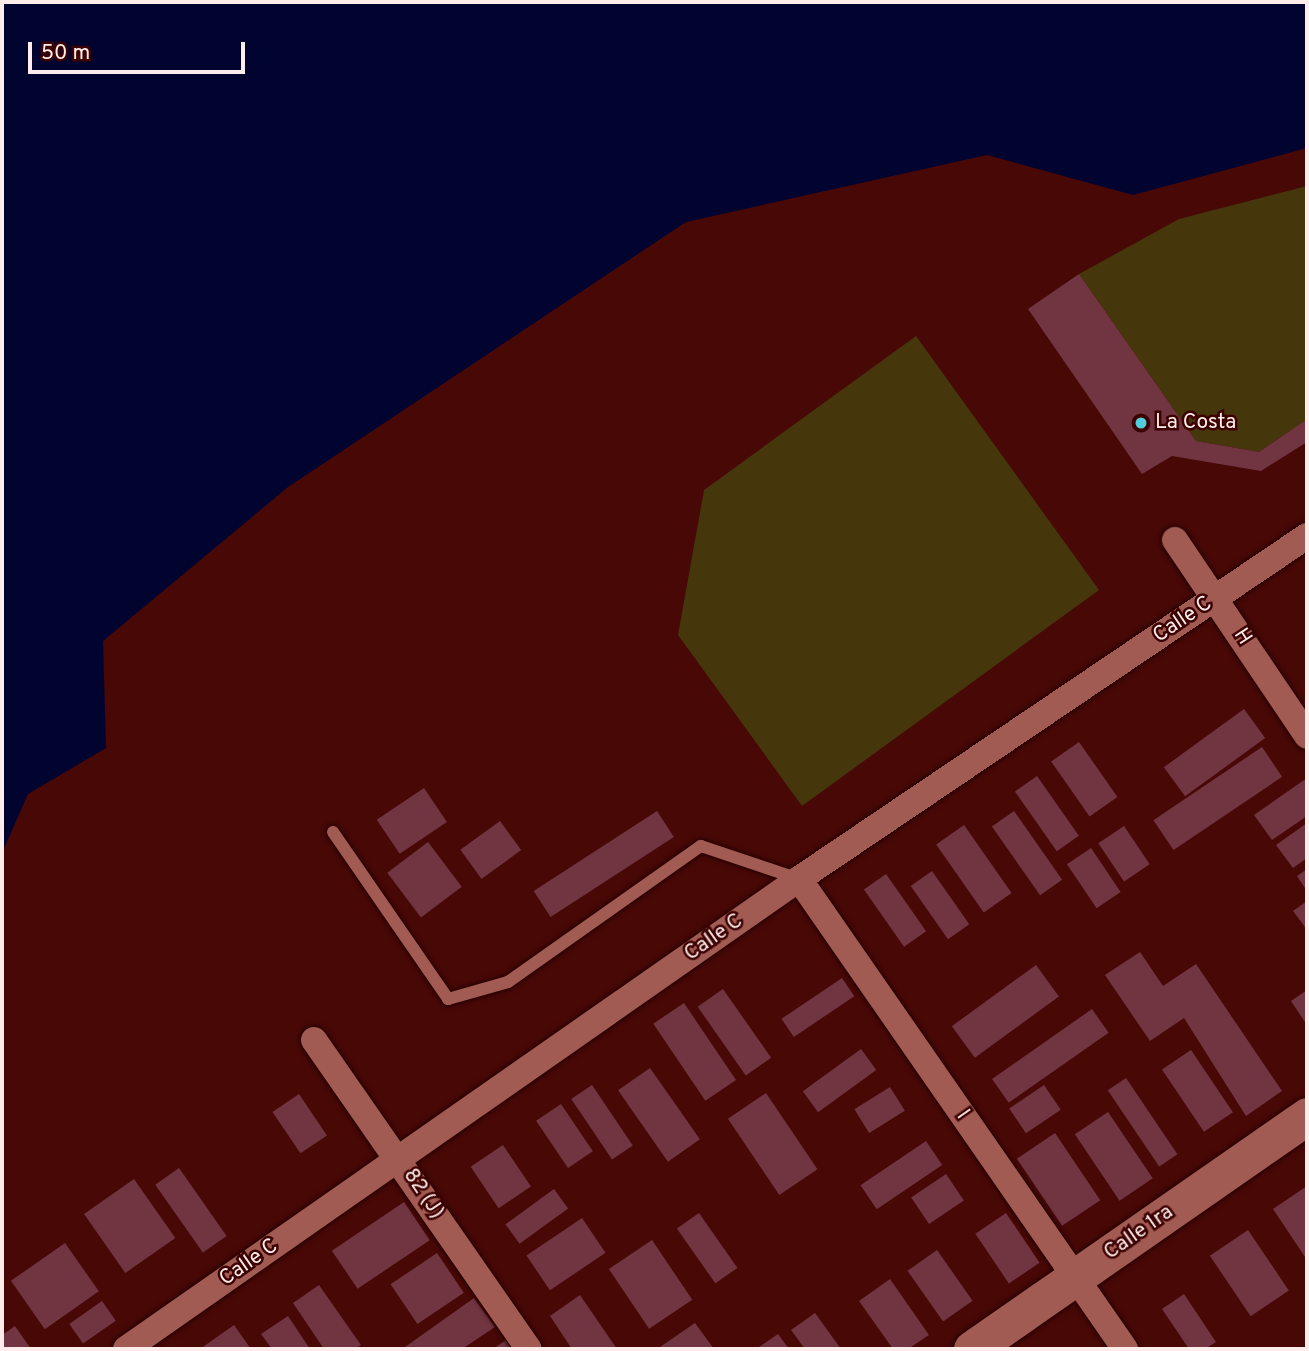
<!DOCTYPE html>
<style>
body{margin:0}
#map{position:relative;width:1309px;height:1351px;overflow:hidden;background:#470806;font-family:Overpass,sans-serif}
div>[style]{position:absolute}
[style*='--x']{left:calc(var(--x)*1px);top:calc(var(--y)*1px);width:calc(var(--w)*1px);rotate:calc(var(--a)*1deg)}
.green>*{inset:0;background:#46360c}
.water>*{inset:0;background:#020430}
.building>*{inset:0;background:#713542;transform-origin:0 0}
.roads{filter:drop-shadow(0 0 2px #250000) drop-shadow(0 0 2px #250000)}
.service>*{height:12px;margin:-6px;padding:0 6px;transform-origin:6px;border-radius:6px;background:#a15b52}
.minor>*{height:26px;margin:-13px;padding:0 13px;transform-origin:13px;border-radius:13px;background:#a15b52}
.secondary>*{height:37px;margin:-18.5px;padding:0 18.5px;transform-origin:18.5px;border-radius:18.5px;background:#a15b52}
.dots>*{width:19px;height:19px;translate:-50% -50%;box-sizing:border-box;border:4px solid #3c0000;border-radius:50%}
span{translate:-50% -50%;white-space:nowrap;text-align:center;line-height:1.15;-webkit-text-stroke:5px #3c0000;paint-order:stroke}
.poi-label{font-size:21px;color:#feedea}
.left{translate:0 -50%;text-align:left}
.street-label{font-size:21px;color:#feedea}
.frame{position:absolute;inset:0;border:4px solid #feedea;pointer-events:none}
.scale{position:absolute;left:28px;top:42px;width:217px;height:32px;box-sizing:border-box;border:4px solid #feedea;border-top:0;padding-left:9px;font-size:21px;line-height:24px;white-space:nowrap;color:#feedea;-webkit-text-stroke:5px #3c0000;paint-order:stroke}
</style>
<div id="map">
<div class="green">
<div style="clip-path:polygon(1307px 186px,1307px 419px,1259px 452px,1196px 441px,1079px 274px,1179px 219px)"></div>
<div style="clip-path:polygon(916px 336px,1099px 590px,802px 806px,678px 635px,704px 490px)"></div>
</div>
<div class="water">
<div style="clip-path:polygon(2px 2px,1307px 2px,1307px 148px,1133px 195px,987px 155px,686px 222px,288px 487px,103px 641px,106px 748px,28px 794px,2px 853px)"></div>
</div>
<div class="building">
<div style="clip-path:polygon(1079px 274px,1196px 441px,1259px 452px,1307px 419px,1307px 442px,1261px 471px,1172px 456px,1142px 474px,1028px 309px)"></div>
<div style="left:1244px;top:709px;width:36px;height:99px;rotate:54deg"></div>
<div style="left:1079px;top:742px;width:67px;height:34px;rotate:55deg"></div>
<div style="left:1262px;top:747px;width:36px;height:131px;rotate:56deg"></div>
<div style="left:1037px;top:776px;width:73px;height:27px;rotate:55deg"></div>
<div style="clip-path:polygon(1307px 778px,1307px 816px,1272px 840px,1254px 815px)"></div>
<div style="left:424px;top:788px;width:41px;height:57px;rotate:56deg"></div>
<div style="left:657px;top:811px;width:31px;height:147px;rotate:57deg"></div>
<div style="left:1014px;top:811px;width:84px;height:27px;rotate:55deg"></div>
<div style="left:500px;top:821px;width:36px;height:49px;rotate:54deg"></div>
<div style="clip-path:polygon(1307px 823px,1307px 858px,1293px 868px,1276px 845px)"></div>
<div style="left:964px;top:825px;width:83px;height:34px;rotate:55deg"></div>
<div style="left:1124px;top:826px;width:46px;height:31px;rotate:56deg"></div>
<div style="left:428px;top:842px;width:56px;height:51px;rotate:53deg"></div>
<div style="left:1091px;top:848px;width:53px;height:29px;rotate:56deg"></div>
<div style="clip-path:polygon(1307px 869px,1307px 891px,1297px 876px)"></div>
<div style="left:932px;top:871px;width:65px;height:26px;rotate:55deg"></div>
<div style="left:886px;top:874px;width:70px;height:27px;rotate:55deg"></div>
<div style="clip-path:polygon(1307px 901px,1307px 925px,1305px 927px,1293px 911px)"></div>
<div style="clip-path:polygon(1140px 952px,1163px 986px,1196px 964px,1282px 1091px,1246px 1116px,1184px 1018px,1150px 1041px,1105px 975px)"></div>
<div style="left:1036px;top:965px;width:39px;height:104px;rotate:54deg"></div>
<div style="left:842px;top:978px;width:22px;height:73px;rotate:56deg"></div>
<div style="left:723px;top:989px;width:84px;height:31px;rotate:55deg"></div>
<div style="clip-path:polygon(1307px 990px,1307px 1025px,1291px 1001px)"></div>
<div style="left:684px;top:1003px;width:93px;height:37px;rotate:56deg"></div>
<div style="left:1092px;top:1009px;width:29px;height:122px;rotate:55deg"></div>
<div style="left:861px;top:1049px;width:26px;height:72px;rotate:54deg"></div>
<div style="left:1191px;top:1050px;width:75px;height:35px;rotate:56deg"></div>
<div style="left:650px;top:1068px;width:87px;height:39px;rotate:55deg"></div>
<div style="left:1126px;top:1078px;width:92px;height:22px;rotate:56deg"></div>
<div style="left:592px;top:1085px;width:73px;height:25px;rotate:56deg"></div>
<div style="left:1044px;top:1085px;width:30px;height:42px;rotate:56deg"></div>
<div style="left:890px;top:1087px;width:28px;height:42px;rotate:58deg"></div>
<div style="left:766px;top:1093px;width:92px;height:46px;rotate:56deg"></div>
<div style="left:299px;top:1094px;width:50px;height:32px;rotate:56deg"></div>
<div style="left:561px;top:1104px;width:57px;height:30px;rotate:56deg"></div>
<div style="left:1108px;top:1112px;width:80px;height:40px;rotate:56deg"></div>
<div style="left:1055px;top:1133px;width:81px;height:46px;rotate:56deg"></div>
<div style="left:926px;top:1141px;width:29px;height:79px;rotate:56deg"></div>
<div style="left:503px;top:1145px;width:50px;height:39px;rotate:56deg"></div>
<div style="left:179px;top:1168px;width:83px;height:29px;rotate:55deg"></div>
<div style="left:946px;top:1174px;width:32px;height:42px;rotate:56deg"></div>
<div style="left:134px;top:1179px;width:72px;height:61px;rotate:55deg"></div>
<div style="clip-path:polygon(1307px 1186px,1307px 1260px,1273px 1209px)"></div>
<div style="left:554px;top:1189px;width:24px;height:60px;rotate:54deg"></div>
<div style="left:404px;top:1202px;width:46px;height:87px;rotate:56deg"></div>
<div style="left:699px;top:1213px;width:67px;height:27px;rotate:55deg"></div>
<div style="left:1006px;top:1213px;width:60px;height:37px;rotate:56deg"></div>
<div style="left:582px;top:1218px;width:42px;height:67px;rotate:56deg"></div>
<div style="left:1248px;top:1230px;width:73px;height:46px;rotate:56deg"></div>
<div style="left:652px;top:1240px;width:72px;height:52px;rotate:56deg"></div>
<div style="left:65px;top:1243px;width:59px;height:66px;rotate:55deg"></div>
<div style="left:937px;top:1250px;width:62px;height:36px;rotate:55deg"></div>
<div style="left:437px;top:1253px;width:48px;height:56px;rotate:56deg"></div>
<div style="clip-path:polygon(890px 1279px,929px 1335px,908px 1349px,893px 1349px,859px 1301px)"></div>
<div style="clip-path:polygon(319px 1285px,361px 1345px,355px 1349px,324px 1349px,293px 1303px)"></div>
<div style="clip-path:polygon(1184px 1294px,1216px 1342px,1205px 1349px,1189px 1349px,1162px 1309px)"></div>
<div style="clip-path:polygon(580px 1295px,617px 1349px,572px 1349px,550px 1316px)"></div>
<div style="clip-path:polygon(474px 1298px,495px 1327px,462px 1349px,407px 1349px,405px 1347px)"></div>
<div style="left:102px;top:1301px;width:24px;height:40px;rotate:55deg"></div>
<div style="clip-path:polygon(815px 1313px,841px 1349px,805px 1349px,791px 1330px)"></div>
<div style="clip-path:polygon(288px 1316px,310px 1349px,272px 1349px,261px 1334px)"></div>
<div style="clip-path:polygon(695px 1323px,714px 1349px,657px 1349px)"></div>
<div style="clip-path:polygon(234px 1325px,251px 1349px,200px 1349px)"></div>
<div style="clip-path:polygon(15px 1326px,31px 1349px,4px 1349px,2px 1335px)"></div>
<div style="clip-path:polygon(778px 1334px,789px 1349px,756px 1349px)"></div>
<div style="clip-path:polygon(506px 1340px,512px 1349px,493px 1349px)"></div>
</div>
<div class="roads">
<div class="service">
<div style="--x:333;--y:832;--w:203;--a:55.4"></div>
<div style="--x:448;--y:999;--w:62;--a:-15.8"></div>
<div style="--x:508;--y:982;--w:236;--a:-35.2"></div>
<div style="--x:701;--y:846;--w:103;--a:18.6"></div>
</div>
<div class="minor">
<div style="--x:1175;--y:540;--w:236;--a:56"></div>
<div style="--x:799;--y:879;--w:572;--a:55.25"></div>
<div style="--x:314;--y:1040;--w:376;--a:55.2"></div>
<div style="--x:126;--y:1349;--w:821;--a:-34.93"></div>
<div style="--x:799;--y:879;--w:613;--a:-34.03"></div>
</div>
<div class="secondary">
<div style="--x:972;--y:1349;--w:408;--a:-34.8"></div>
</div>
</div>
<div class="dots">
<div style="left:1141px;top:423px;background:#53cbdb"></div>
</div>
<div class="poi-label">
<span class="left" style="left:1155px;top:423px">La Costa</span>
</div>
<div class="street-label">
<span style="left:1183px;top:620px;rotate:-34deg">Calle C</span>
<span style="left:1242px;top:637px;rotate:57deg">H</span>
<span style="left:714px;top:938px;rotate:-35deg">Calle C</span>
<span style="left:962px;top:1115px;rotate:55deg">I</span>
<span style="left:423px;top:1194px;rotate:56deg">82 (J)</span>
<span style="left:1139px;top:1233px;rotate:-35deg">Calle 1ra</span>
<span style="left:249px;top:1263px;rotate:-35deg">Calle C</span>
</div>
<div class="frame"></div>
<div class="scale">50 m</div>
</div>
